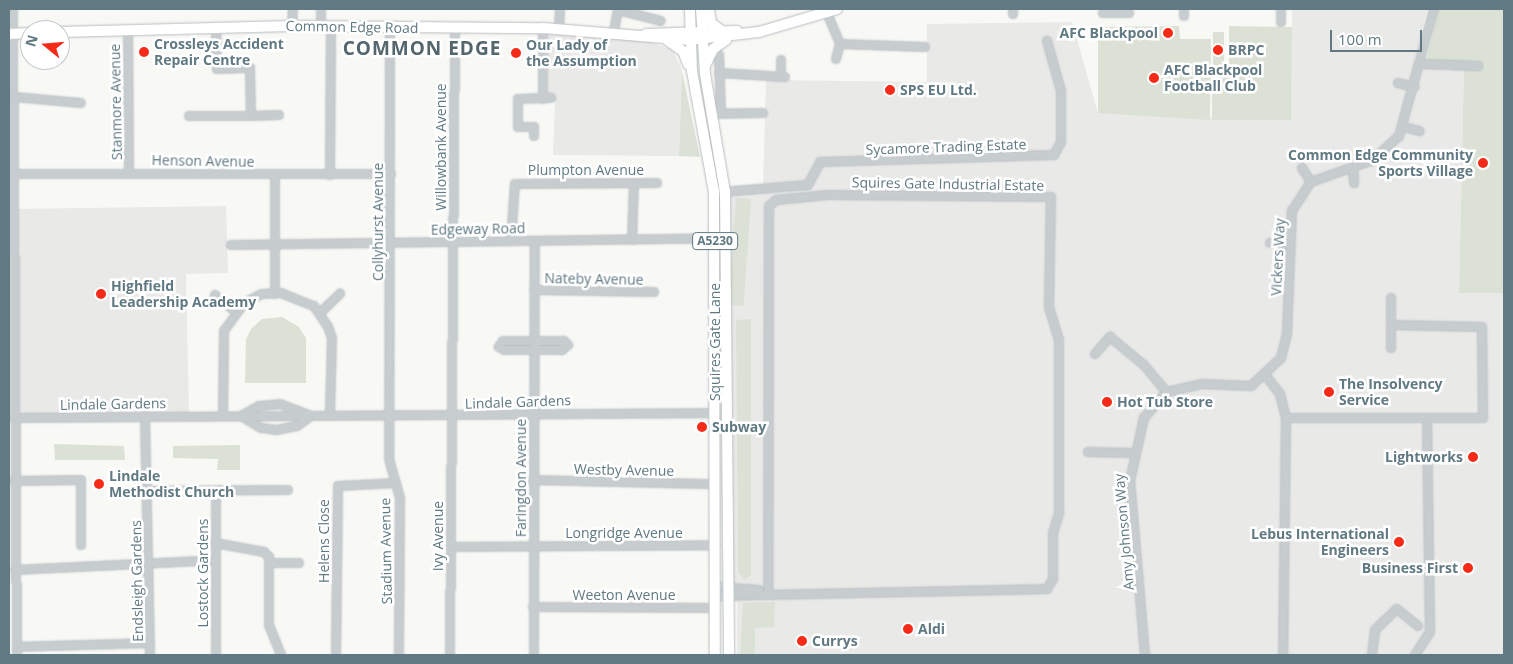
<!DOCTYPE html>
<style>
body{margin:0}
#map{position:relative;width:1513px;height:664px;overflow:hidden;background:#f8f8f5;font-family:"Open Sans",sans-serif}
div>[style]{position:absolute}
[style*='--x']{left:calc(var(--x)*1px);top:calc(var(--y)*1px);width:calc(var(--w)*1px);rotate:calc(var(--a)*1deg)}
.built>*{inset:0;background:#e9e9e8}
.green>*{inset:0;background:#dbe1d5;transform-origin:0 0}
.roads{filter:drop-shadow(0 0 1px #b8bec0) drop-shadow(0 0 1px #b8bec0)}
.minor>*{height:8px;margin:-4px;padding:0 4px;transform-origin:4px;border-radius:4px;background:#c7cccf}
.major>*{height:10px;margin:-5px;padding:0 5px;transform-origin:5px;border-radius:5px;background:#fff}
.dots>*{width:14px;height:14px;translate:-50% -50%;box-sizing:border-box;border:2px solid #fff;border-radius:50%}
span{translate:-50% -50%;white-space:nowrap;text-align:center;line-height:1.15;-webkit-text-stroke:5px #fff;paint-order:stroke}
.shield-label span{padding:1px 4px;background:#fff;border:1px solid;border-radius:4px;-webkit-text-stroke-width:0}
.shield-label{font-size:12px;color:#607983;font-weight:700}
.street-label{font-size:14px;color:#607983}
.poi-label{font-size:14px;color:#607983;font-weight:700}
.right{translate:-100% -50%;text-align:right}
.left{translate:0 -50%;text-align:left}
.district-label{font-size:19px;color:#53656d;font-weight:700;letter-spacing:1px}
.frame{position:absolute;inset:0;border:10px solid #607983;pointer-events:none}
.north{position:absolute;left:20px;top:20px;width:50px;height:50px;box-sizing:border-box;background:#fff;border:1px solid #bfc9cd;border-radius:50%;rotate:287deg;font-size:14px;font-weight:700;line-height:20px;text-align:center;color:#607983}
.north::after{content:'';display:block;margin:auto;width:18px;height:22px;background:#f52b18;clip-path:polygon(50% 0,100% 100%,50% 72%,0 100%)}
.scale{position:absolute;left:1330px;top:30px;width:92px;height:22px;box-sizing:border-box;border:2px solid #607983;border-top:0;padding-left:6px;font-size:15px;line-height:18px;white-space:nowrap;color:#607983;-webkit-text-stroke:4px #fff;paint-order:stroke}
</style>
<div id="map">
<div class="built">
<div style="clip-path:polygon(1292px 9px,1427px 9px,1414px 63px,1464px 65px,1459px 293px,1504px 293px,1504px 655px,737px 655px,737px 597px,729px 597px,725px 192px,763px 187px,766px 80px,927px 82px,927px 24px,1072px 22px,1098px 113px,1291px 120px)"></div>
<div style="clip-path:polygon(548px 33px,639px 38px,673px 50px,682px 71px,679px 156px,553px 155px,555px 101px,548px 94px)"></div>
<div style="clip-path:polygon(226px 206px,228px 273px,186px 274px,189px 416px,14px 418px,15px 209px)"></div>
</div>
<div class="green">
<div style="clip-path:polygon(1439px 9px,1504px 9px,1504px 293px,1459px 293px,1464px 66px,1425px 64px)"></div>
<div style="clip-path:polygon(1179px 26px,1180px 39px,1211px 39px,1210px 120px,1098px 113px,1098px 27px)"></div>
<div style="clip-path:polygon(1229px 26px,1292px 27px,1291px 120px,1212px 120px,1212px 70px,1229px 69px)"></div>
<div style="left:1213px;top:32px;width:11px;height:35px"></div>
<div style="clip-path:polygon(682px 71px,700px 157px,679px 156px)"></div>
<div style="left:736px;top:198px;width:15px;height:107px;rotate:4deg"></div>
<div style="clip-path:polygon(282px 317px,299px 327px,306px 338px,306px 383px,245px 383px,246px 339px,251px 329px,262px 319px)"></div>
<div style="clip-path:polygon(751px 319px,751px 575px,745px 580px,738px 573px,738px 559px,736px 320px)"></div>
<div style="clip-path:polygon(54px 444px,124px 446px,125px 460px,55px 460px)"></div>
<div style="clip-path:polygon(240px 445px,240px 470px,217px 470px,218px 459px,173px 458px,173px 446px)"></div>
<div style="clip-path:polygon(775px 602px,774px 627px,755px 628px,755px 655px,740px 655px,743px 603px)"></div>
</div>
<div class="roads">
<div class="minor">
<div style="--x:13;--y:9;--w:646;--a:89.65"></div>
<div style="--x:827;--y:13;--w:34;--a:67"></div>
<div style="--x:840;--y:44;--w:85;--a:2"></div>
<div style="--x:1103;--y:13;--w:26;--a:0"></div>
<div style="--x:1013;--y:14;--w:5;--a:-90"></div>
<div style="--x:1184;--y:16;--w:7;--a:-90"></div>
<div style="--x:1281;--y:22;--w:13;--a:-90"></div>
<div style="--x:292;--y:26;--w:17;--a:-87"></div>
<div style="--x:321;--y:26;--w:17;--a:-90"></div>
<div style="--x:390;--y:27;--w:432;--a:90.1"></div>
<div style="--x:389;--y:459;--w:41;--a:74.2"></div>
<div style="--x:400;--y:498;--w:157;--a:90.4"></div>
<div style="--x:216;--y:28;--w:41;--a:88.6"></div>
<div style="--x:217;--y:69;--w:33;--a:-2"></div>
<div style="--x:250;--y:68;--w:48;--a:88.8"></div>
<div style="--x:251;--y:116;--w:28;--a:-2"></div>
<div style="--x:559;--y:29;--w:20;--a:-87"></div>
<div style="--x:128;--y:30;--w:144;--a:89.6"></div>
<div style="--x:614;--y:32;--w:22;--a:-80"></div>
<div style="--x:618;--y:10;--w:44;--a:14.3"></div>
<div style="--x:719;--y:55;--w:57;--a:88"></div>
<div style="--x:836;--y:59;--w:16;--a:-75"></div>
<div style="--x:781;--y:60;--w:17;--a:90"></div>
<div style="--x:1420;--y:64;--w:58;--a:2"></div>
<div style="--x:719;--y:73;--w:66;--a:3.5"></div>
<div style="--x:1398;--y:83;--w:17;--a:13"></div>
<div style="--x:14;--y:97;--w:67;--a:5.1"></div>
<div style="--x:543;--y:99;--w:71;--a:-90"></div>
<div style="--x:699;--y:114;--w:64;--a:-0.9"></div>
<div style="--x:189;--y:116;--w:62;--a:0"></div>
<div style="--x:1404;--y:127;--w:16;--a:15"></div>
<div style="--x:534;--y:136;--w:9;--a:-90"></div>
<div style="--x:534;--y:127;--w:16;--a:180"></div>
<div style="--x:518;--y:127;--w:28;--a:-90"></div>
<div style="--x:518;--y:99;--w:33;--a:-2"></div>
<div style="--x:1353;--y:167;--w:16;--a:86"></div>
<div style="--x:1302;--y:168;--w:17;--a:57"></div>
<div style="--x:15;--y:174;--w:376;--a:0"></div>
<div style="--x:330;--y:175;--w:149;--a:-89.6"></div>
<div style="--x:721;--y:192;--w:87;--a:-4.6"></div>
<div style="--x:808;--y:185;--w:26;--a:-62"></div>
<div style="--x:820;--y:162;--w:234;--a:-1.7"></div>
<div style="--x:1054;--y:155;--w:15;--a:-62"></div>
<div style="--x:1061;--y:142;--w:51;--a:-90"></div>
<div style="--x:1061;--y:91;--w:52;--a:-105.6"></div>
<div style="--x:632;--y:240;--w:57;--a:-88"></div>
<div style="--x:511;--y:241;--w:57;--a:-86"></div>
<div style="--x:515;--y:184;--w:142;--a:-0.4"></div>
<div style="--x:1270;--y:243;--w:18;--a:3"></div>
<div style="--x:231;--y:245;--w:488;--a:-0.8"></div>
<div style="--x:534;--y:290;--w:120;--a:1"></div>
<div style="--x:275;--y:294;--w:119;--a:-90"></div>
<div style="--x:215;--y:295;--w:26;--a:39"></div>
<div style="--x:1391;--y:298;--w:50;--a:90"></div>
<div style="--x:320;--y:313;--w:28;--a:-44"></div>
<div style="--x:503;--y:341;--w:61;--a:0"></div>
<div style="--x:564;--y:341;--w:6;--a:45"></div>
<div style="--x:568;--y:345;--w:8;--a:140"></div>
<div style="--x:562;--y:350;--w:57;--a:180"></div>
<div style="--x:505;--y:350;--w:7;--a:-153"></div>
<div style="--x:499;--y:347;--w:7;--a:-56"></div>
<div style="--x:1095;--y:354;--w:23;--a:-49"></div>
<div style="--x:1110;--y:337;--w:44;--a:39.5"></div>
<div style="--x:1144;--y:365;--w:35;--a:50"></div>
<div style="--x:1266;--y:376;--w:23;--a:52"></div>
<div style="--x:1280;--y:394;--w:25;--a:76"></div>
<div style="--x:1286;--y:418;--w:237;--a:90.7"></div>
<div style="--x:280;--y:404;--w:33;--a:21"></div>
<div style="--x:311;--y:416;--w:17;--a:144"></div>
<div style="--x:297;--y:426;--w:21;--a:169"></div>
<div style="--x:276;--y:430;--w:15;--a:-172"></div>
<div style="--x:261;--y:428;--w:23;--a:-149"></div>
<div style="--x:241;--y:416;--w:21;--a:-29"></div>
<div style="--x:259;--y:406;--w:21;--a:-5"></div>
<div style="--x:145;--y:416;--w:239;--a:88.8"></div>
<div style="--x:223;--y:416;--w:85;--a:-89.3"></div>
<div style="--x:224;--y:331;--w:34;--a:-54"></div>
<div style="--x:244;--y:303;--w:20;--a:-27"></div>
<div style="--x:262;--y:294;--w:19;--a:-3"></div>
<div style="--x:281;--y:293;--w:35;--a:22"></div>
<div style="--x:314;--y:306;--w:25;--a:56"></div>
<div style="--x:328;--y:327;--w:12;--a:70"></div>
<div style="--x:332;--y:338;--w:78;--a:91.5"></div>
<div style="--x:14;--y:418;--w:712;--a:-0.4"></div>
<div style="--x:1286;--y:418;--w:197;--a:0"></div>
<div style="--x:1483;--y:418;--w:91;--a:-90.6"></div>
<div style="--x:1482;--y:327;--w:91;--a:-178.7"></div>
<div style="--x:1088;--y:452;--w:45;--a:1.3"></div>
<div style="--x:532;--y:480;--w:183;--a:1.3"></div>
<div style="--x:14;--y:481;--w:67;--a:-0.9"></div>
<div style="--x:81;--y:480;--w:65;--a:90"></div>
<div style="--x:148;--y:491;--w:140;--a:-0.4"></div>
<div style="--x:216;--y:491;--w:164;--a:90"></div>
<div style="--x:215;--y:543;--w:50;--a:10.4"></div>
<div style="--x:264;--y:552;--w:7;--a:45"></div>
<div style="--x:269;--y:557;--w:68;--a:90"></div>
<div style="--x:269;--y:625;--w:32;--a:68"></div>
<div style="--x:451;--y:547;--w:265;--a:-0.4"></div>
<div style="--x:271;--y:563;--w:28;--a:0"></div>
<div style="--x:15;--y:570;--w:201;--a:-2.8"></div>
<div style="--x:715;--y:587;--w:44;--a:3.9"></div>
<div style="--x:715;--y:596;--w:332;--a:-1.2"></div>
<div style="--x:1047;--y:589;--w:12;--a:-59"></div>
<div style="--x:1053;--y:579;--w:46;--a:-90"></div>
<div style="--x:1053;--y:533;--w:21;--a:-73"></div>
<div style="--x:1059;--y:513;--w:173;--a:-90"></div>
<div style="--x:1059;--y:340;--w:34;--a:-107"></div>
<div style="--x:1049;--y:308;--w:111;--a:-89"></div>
<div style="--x:1051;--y:197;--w:223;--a:-179.5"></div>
<div style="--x:828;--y:195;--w:52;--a:174.5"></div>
<div style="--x:776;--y:200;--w:9;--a:139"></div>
<div style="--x:769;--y:206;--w:385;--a:90.1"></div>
<div style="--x:533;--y:607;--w:182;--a:0.3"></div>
<div style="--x:17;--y:647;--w:133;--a:-1.7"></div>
<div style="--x:336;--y:655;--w:169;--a:-89.3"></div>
<div style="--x:338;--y:486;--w:58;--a:-3"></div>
<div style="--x:450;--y:655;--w:627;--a:-89.54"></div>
<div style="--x:534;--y:655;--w:414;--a:-89.9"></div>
<div style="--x:1145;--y:655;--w:175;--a:-94.9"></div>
<div style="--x:1130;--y:481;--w:65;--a:-77.5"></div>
<div style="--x:1144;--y:418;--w:35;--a:-49"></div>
<div style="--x:1167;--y:392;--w:36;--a:-13"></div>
<div style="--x:1202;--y:384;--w:49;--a:2.3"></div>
<div style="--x:1251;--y:386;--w:41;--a:-43"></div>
<div style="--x:1281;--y:358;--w:25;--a:-76"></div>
<div style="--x:1287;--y:334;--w:123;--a:-87.7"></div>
<div style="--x:1292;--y:211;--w:35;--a:-57"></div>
<div style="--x:1311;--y:182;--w:66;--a:-19.5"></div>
<div style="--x:1373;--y:160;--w:35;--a:-43"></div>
<div style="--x:1399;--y:136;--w:132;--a:-74.6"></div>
<div style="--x:1372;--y:655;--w:25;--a:-83"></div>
<div style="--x:1375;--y:630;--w:30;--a:-44"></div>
<div style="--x:1397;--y:609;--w:27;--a:39"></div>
<div style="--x:1415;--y:655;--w:27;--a:-57"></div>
<div style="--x:1430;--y:632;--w:213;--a:-90.8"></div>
</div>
<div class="major">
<div style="--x:690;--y:9;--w:62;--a:88.2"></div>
<div style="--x:692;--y:71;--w:123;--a:79.7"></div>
<div style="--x:714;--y:192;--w:463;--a:89.9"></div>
<div style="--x:701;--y:9;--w:65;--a:86.5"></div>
<div style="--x:705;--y:74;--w:120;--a:80.4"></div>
<div style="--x:725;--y:192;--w:463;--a:89.5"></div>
<div style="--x:709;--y:9;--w:14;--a:82"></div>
<div style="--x:711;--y:23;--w:14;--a:36"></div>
<div style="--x:60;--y:32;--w:232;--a:-1.5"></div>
<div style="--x:292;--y:26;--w:251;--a:0.5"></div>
<div style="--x:543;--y:28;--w:146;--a:4.7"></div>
<div style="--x:689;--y:40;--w:70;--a:-6.5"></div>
<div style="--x:759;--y:32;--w:81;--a:-16.4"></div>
<div style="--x:9;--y:34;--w:21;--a:-3"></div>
<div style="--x:646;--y:34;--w:91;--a:-1.9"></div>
<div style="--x:667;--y:40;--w:19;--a:35"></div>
<div style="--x:683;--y:51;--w:14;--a:69"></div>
<div style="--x:705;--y:66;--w:19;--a:-65"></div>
<div style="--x:713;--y:49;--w:16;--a:-35"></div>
</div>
</div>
<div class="dots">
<div style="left:1168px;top:33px;background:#f52b18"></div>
<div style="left:1218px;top:50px;background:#f52b18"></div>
<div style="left:144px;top:52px;background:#f52b18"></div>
<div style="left:516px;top:53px;background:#f52b18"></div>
<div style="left:1154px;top:78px;background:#f52b18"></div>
<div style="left:890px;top:90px;background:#f52b18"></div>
<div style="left:1483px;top:163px;background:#f52b18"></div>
<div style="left:101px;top:294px;background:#f52b18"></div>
<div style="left:1329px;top:392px;background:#f52b18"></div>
<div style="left:1107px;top:402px;background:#f52b18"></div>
<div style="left:702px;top:427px;background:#f52b18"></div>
<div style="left:1473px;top:457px;background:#f52b18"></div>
<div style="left:99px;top:484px;background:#f52b18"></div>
<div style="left:1399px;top:542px;background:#f52b18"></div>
<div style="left:1468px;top:568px;background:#f52b18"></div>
<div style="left:908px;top:629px;background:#f52b18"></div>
<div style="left:802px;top:641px;background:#f52b18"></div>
</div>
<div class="shield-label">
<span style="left:715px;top:241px">A5230</span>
</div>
<div class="street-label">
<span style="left:352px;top:27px;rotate:1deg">Common Edge Road</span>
<span style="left:116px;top:102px;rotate:-91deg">Stanmore Avenue</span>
<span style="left:441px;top:147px;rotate:-90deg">Willowbank Avenue</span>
<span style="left:946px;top:147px;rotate:-2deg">Sycamore Trading Estate</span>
<span style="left:203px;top:161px;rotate:1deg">Henson Avenue</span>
<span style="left:586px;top:170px">Plumpton Avenue</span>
<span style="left:948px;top:184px;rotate:1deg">Squires Gate Industrial Estate</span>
<span style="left:378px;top:222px;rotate:-90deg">Collyhurst Avenue</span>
<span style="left:478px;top:229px;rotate:-1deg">Edgeway Road</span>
<span style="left:1278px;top:257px;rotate:-87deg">Vickers Way</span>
<span style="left:594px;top:279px;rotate:1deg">Nateby Avenue</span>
<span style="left:715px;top:342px;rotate:-90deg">Squires Gate Lane</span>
<span style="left:518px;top:402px;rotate:-2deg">Lindale Gardens</span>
<span style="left:113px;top:404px;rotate:-1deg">Lindale Gardens</span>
<span style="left:624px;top:470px;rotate:1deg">Westby Avenue</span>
<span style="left:521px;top:478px;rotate:-90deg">Faringdon Avenue</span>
<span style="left:1124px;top:532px;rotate:-95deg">Amy Johnson Way</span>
<span style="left:624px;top:533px">Longridge Avenue</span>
<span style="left:438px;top:536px;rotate:-90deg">Ivy Avenue</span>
<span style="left:324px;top:541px;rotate:-90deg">Helens Close</span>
<span style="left:386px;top:551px;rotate:-91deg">Stadium Avenue</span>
<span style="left:203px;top:573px;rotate:-90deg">Lostock Gardens</span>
<span style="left:137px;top:581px;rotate:-91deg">Endsleigh Gardens</span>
<span style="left:624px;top:595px">Weeton Avenue</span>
</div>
<div class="poi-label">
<span class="right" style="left:1158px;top:33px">AFC Blackpool</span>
<span class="left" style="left:154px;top:52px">Crossleys Accident<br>Repair Centre</span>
<span class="left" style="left:526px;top:53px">Our Lady of<br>the Assumption</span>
<span class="left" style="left:1228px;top:50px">BRPC</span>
<span class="left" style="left:1164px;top:78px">AFC Blackpool<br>Football Club</span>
<span class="left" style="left:900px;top:90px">SPS EU Ltd.</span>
<span class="right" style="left:1473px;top:163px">Common Edge Community<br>Sports Village</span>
<span class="left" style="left:111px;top:294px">Highfield<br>Leadership Academy</span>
<span class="left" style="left:1339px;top:392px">The Insolvency<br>Service</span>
<span class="left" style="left:1117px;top:402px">Hot Tub Store</span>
<span class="left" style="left:712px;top:427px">Subway</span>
<span class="right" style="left:1463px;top:457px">Lightworks</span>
<span class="left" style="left:109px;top:484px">Lindale<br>Methodist Church</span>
<span class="right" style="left:1389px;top:542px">Lebus International<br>Engineers</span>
<span class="right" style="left:1458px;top:568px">Business First</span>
<span class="left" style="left:918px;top:629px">Aldi</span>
<span class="left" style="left:812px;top:641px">Currys</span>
</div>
<div class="district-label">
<span style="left:422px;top:49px">COMMON EDGE</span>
</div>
<div class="frame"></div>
<div class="north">N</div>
<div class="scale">100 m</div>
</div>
